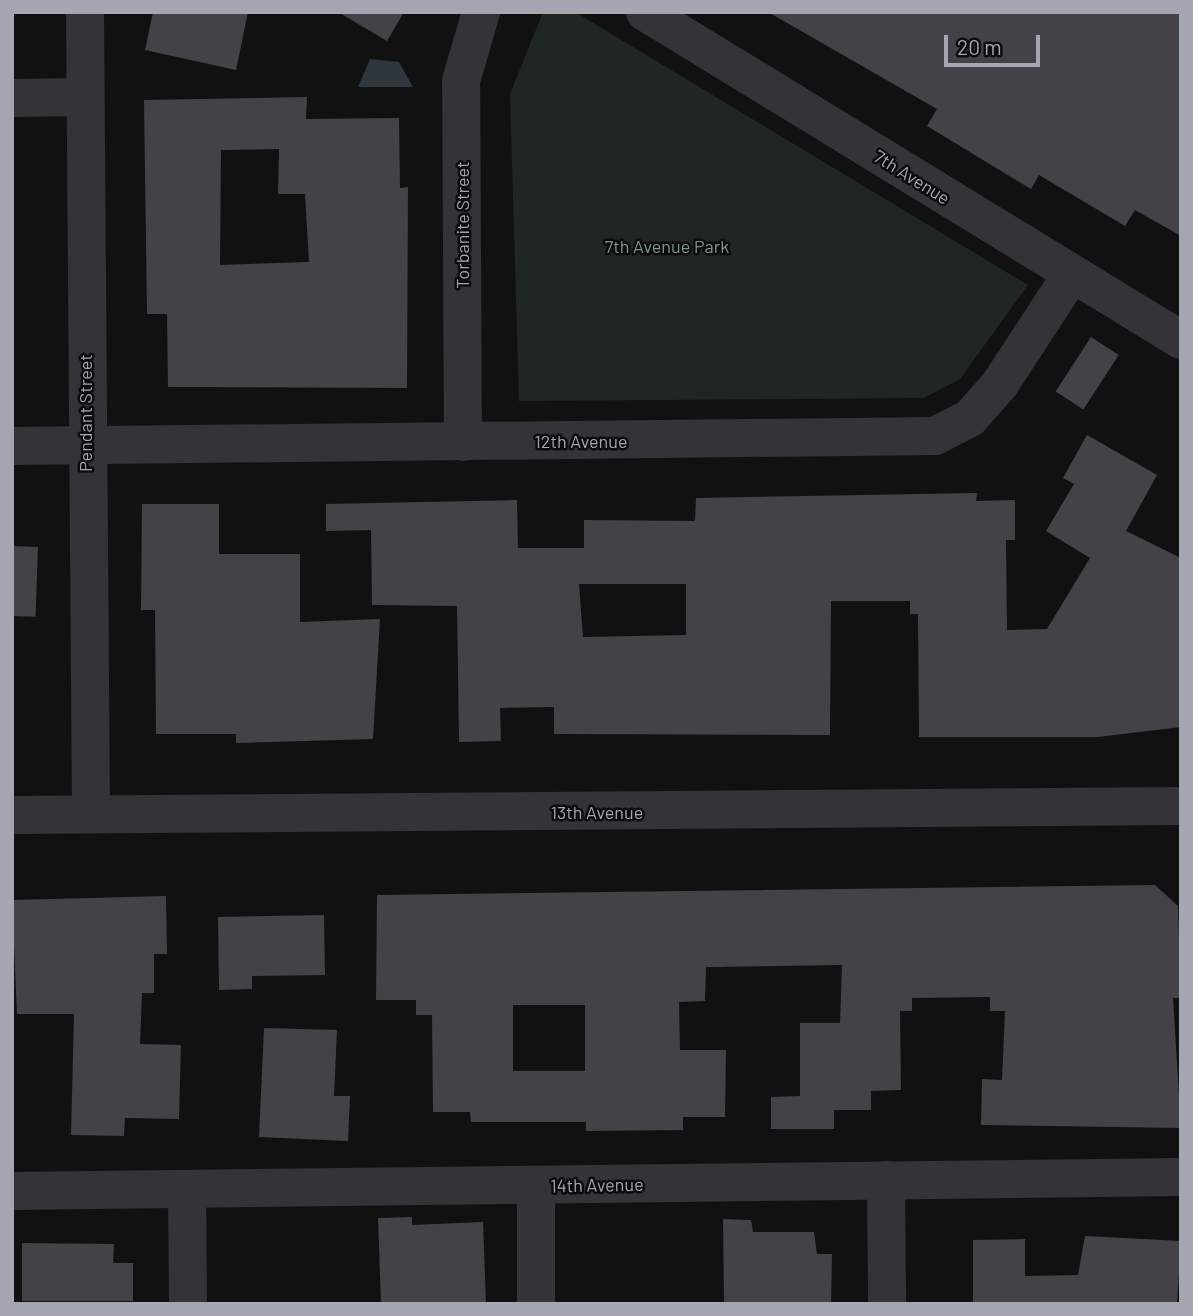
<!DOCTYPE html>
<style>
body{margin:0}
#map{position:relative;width:1193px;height:1316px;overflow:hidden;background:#111112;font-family:Barlow,sans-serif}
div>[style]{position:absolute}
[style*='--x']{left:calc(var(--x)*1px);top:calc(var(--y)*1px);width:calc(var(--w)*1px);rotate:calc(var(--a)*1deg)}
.green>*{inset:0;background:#202621}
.water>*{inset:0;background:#30363d}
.building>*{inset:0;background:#434347;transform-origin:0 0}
.minor>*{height:38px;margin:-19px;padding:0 19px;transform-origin:19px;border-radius:19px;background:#343438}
span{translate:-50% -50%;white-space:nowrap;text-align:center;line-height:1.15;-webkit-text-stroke:5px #0c0c0d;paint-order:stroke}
.street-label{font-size:18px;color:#a4a6b1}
.park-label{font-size:18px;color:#7d9981}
.frame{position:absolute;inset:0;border:14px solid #a4a6b1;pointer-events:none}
.scale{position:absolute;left:944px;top:35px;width:96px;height:32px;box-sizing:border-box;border:4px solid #a4a6b1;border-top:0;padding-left:9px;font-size:21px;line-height:24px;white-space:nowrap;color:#a4a6b1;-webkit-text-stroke:5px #0c0c0d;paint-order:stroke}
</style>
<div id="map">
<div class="green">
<div style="clip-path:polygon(543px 12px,575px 12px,1028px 285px,960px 379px,924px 398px,519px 401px,510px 94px)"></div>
</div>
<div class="water">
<div style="clip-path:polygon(370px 59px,399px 62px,413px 87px,358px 87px)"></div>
</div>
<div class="building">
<div style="clip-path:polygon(153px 12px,248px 12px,236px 70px,145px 50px)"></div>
<div style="clip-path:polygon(338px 12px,404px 12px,387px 41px)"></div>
<div style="clip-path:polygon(768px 12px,1181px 12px,1181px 236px,1135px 210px,1125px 226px,1039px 175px,1031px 189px,927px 126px,937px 109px)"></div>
<div style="clip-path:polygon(evenodd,307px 97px,306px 119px,399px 118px,400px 188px,408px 187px,407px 388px,168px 387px,167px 314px,147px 314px,144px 100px,307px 97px,279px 149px,278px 194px,305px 194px,309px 262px,220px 265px,221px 150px,279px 149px)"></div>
<div style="left:1091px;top:337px;width:33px;height:65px;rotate:33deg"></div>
<div style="clip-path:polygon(evenodd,1087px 435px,1157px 475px,1126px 531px,1181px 558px,1181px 727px,1098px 737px,919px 737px,918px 614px,910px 614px,910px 601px,831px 601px,830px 735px,554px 734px,554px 707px,500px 708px,501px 741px,459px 742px,457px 606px,372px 605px,371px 530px,326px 531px,326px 504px,517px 500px,518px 548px,584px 548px,584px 520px,695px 521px,696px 498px,977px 493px,976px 501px,1015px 500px,1015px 540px,1006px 540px,1007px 630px,1047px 629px,1090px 558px,1046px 531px,1074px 484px,1063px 478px,1087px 435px,579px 584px,686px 584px,686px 635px,583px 637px,579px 584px)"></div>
<div style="clip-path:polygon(142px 504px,219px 504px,219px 554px,300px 554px,300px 622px,380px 619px,373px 739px,236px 743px,236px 734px,156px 734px,155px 610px,141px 610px)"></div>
<div style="left:12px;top:546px;width:26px;height:70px;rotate:2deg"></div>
<div style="clip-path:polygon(evenodd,1155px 885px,1178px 906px,1181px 998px,1173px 998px,1181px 1128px,981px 1125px,982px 1079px,1002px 1080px,1005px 1011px,990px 1011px,990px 997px,912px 998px,912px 1011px,900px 1011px,901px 1090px,871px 1091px,871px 1110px,834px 1110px,834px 1129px,771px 1129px,771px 1097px,800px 1096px,800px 1023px,840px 1023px,842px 965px,706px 967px,705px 1001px,679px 1002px,680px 1050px,726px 1050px,725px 1117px,683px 1117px,683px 1130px,586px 1131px,586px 1122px,471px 1122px,470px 1112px,433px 1112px,432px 1015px,416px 1015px,416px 1000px,376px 1000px,377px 895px,1155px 885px,513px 1005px,585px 1005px,585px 1071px,513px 1071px,513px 1005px)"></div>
<div style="clip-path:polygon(166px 896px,167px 954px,154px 954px,154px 993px,142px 993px,140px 1044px,181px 1045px,179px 1119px,125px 1118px,124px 1136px,71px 1135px,74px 1014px,17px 1014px,12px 900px)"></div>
<div style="clip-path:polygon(324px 915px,325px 975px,252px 976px,252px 989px,219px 990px,218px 917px)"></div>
<div style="clip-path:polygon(264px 1028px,337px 1030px,334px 1096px,350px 1096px,348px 1141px,259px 1137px)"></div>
<div style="clip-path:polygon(412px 1217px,412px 1225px,483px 1222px,486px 1304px,381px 1304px,378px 1218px)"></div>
<div style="clip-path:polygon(723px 1219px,751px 1220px,753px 1232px,814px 1232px,817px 1254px,832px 1254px,831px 1304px,724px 1304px)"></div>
<div style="clip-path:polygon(1085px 1236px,1181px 1241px,1177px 1304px,973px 1304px,973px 1240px,1025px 1239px,1025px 1276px,1078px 1275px)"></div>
<div style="clip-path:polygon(22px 1243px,114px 1244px,113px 1263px,133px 1263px,133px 1301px,22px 1301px)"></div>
</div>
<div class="minor">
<div style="--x:85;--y:12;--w:802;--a:89.57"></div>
<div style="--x:645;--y:12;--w:628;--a:31.46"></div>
<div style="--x:12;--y:98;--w:71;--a:-0.8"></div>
<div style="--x:463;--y:442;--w:361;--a:-90.3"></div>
<div style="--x:461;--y:81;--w:72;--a:-73.8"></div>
<div style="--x:12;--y:446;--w:923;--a:-0.62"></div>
<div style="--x:935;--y:436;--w:39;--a:-27"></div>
<div style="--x:970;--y:418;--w:45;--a:-48.6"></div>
<div style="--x:1000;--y:384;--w:130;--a:-56.9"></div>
<div style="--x:12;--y:815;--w:1169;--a:-0.44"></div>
<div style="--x:886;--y:1180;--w:124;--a:89.5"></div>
<div style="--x:536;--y:1186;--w:118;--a:90"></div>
<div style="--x:187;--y:1189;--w:115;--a:89.5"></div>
<div style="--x:12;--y:1191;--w:1169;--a:-0.69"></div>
</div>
<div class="street-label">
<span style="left:912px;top:177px;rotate:32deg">7th Avenue</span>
<span style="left:462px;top:225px;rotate:-90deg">Torbanite Street</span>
<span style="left:85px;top:413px;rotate:-90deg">Pendant Street</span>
<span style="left:581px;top:441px">12th Avenue</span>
<span style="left:597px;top:812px">13th Avenue</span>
<span style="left:597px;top:1185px;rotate:-1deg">14th Avenue</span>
</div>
<div class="park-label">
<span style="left:667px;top:246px">7th Avenue Park</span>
</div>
<div class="frame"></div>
<div class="scale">20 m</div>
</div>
